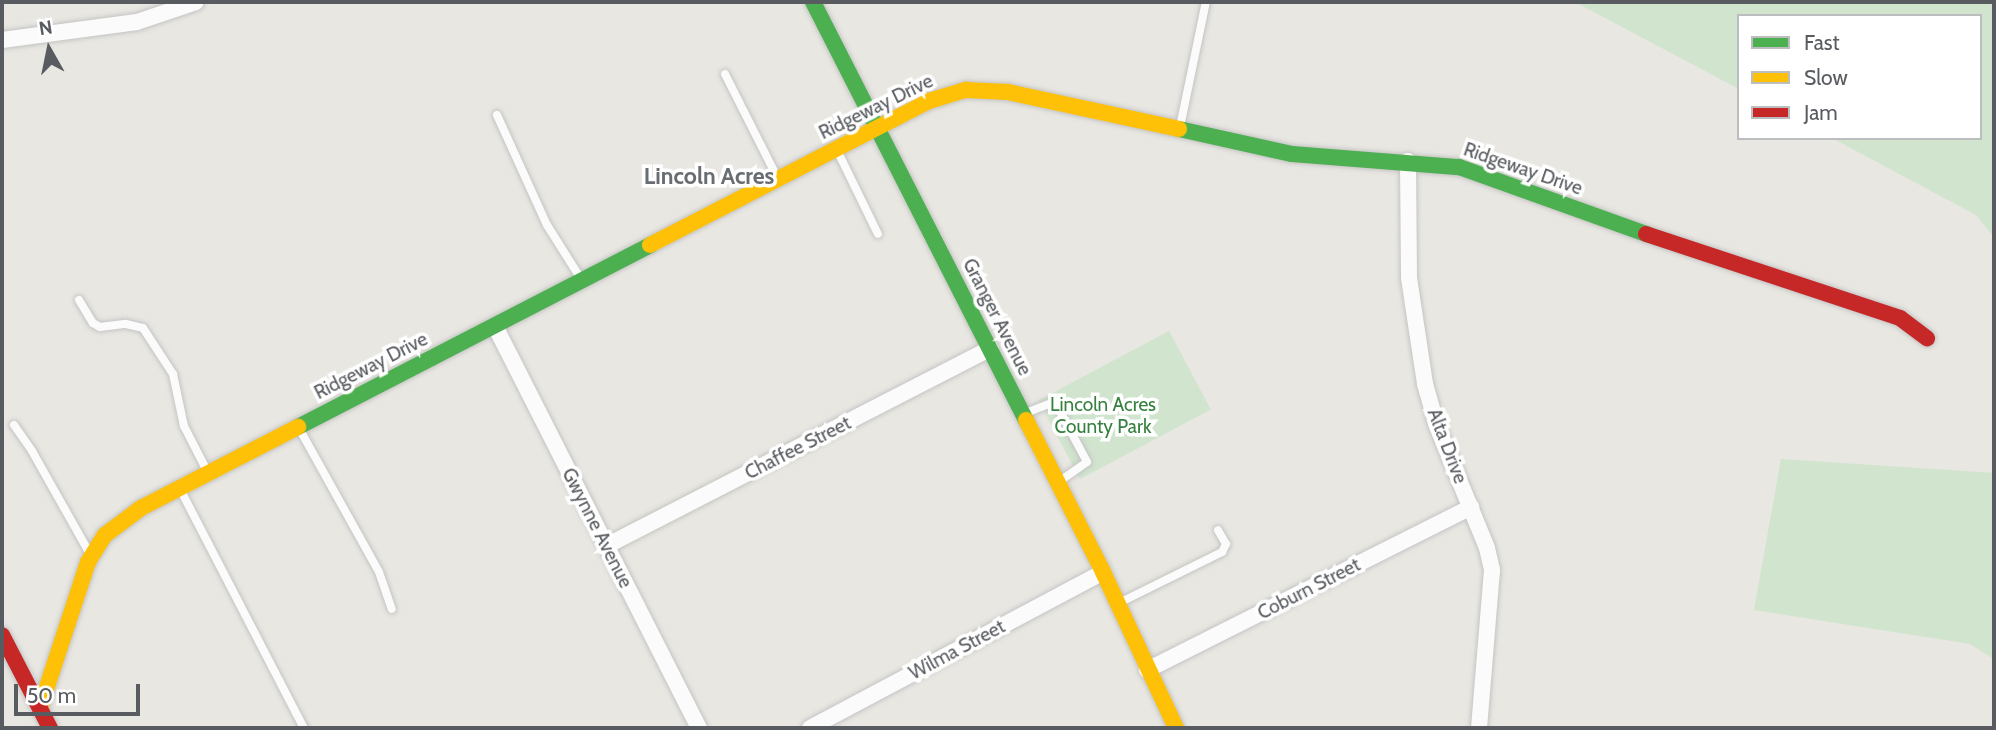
<!DOCTYPE html>
<style>
body{margin:0}
#map{position:relative;width:1996px;height:730px;overflow:hidden;background:#e8e7e2;font-family:Cabin,sans-serif}
div>[style]{position:absolute}
[style*='--x']{left:calc(var(--x)*1px);top:calc(var(--y)*1px);width:calc(var(--w)*1px);rotate:calc(var(--a)*1deg)}
.green>*{inset:0;background:#d0e4ce;transform-origin:0 0}
.roads{filter:drop-shadow(0 0 2px #c4c4c3) drop-shadow(0 0 2px #c4c4c3)}
.lane>*{height:8px;margin:-4px;padding:0 4px;transform-origin:4px;border-radius:4px;background:#fcfbfb}
.street>*{height:16px;margin:-8px;padding:0 8px;transform-origin:8px;border-radius:8px;background:#fcfbfb}
.fast>*{height:16px;margin:-8px;padding:0 8px;transform-origin:8px;border-radius:8px;background:#4caf50}
.slow>*{height:16px;margin:-8px;padding:0 8px;transform-origin:8px;border-radius:8px;background:#ffc107}
.jam>*{height:16px;margin:-8px;padding:0 8px;transform-origin:8px;border-radius:8px;background:#c62828}
span{translate:-50% -50%;white-space:nowrap;text-align:center;line-height:1.15;-webkit-text-stroke:7px #fff;paint-order:stroke}
.street-label{font-size:19px;color:#585b60}
.park-label{font-size:19px;color:#36813f}
.quarter-label{font-size:23px;color:#696d72;font-weight:700}
.frame{position:absolute;inset:0;border:4px solid #585b60;pointer-events:none}
.legend{position:absolute;left:1737px;top:14px;width:245px;height:126px;box-sizing:border-box;background:#fff;border:2px solid #bcbdbf;margin:0;padding:9px 12px;list-style:none;font-size:21px;color:#585b60}
.legend li{display:flex;align-items:center;gap:14px;height:35px}
.legend b{width:35px;border:2px solid #bcbdbf}
.north{position:absolute;left:14px;top:14px;width:70px;height:70px;-webkit-text-stroke:5px #fff;paint-order:stroke;rotate:351deg;font-size:19px;font-weight:700;line-height:28px;text-align:center;color:#585b60}
.north::after{content:'';display:block;margin:auto;width:24px;height:32px;background:#585b60;clip-path:polygon(50% 0,100% 100%,50% 72%,0 100%)}
.scale{position:absolute;left:14px;top:684px;width:126px;height:32px;box-sizing:border-box;border:4px solid #585b60;border-top:0;padding-left:9px;font-size:21px;line-height:24px;white-space:nowrap;color:#585b60;-webkit-text-stroke:5px #fff;paint-order:stroke}
</style>
<div id="map">
<div class="green">
<div style="clip-path:polygon(1575px 2px,1994px 2px,1994px 237px,1976px 215px,1832px 138px,1980px 138px,1980px 16px,1739px 16px,1739px 89px)"></div>
<div style="left:1169px;top:331px;width:89px;height:148px;rotate:62deg"></div>
<div style="clip-path:polygon(1781px 459px,1994px 473px,1994px 659px,1970px 644px,1754px 610px)"></div>
</div>
<div class="roads">
<div class="lane">
<div style="--x:725;--y:74;--w:115;--a:63.2"></div>
<div style="--x:497;--y:115;--w:121;--a:65.6"></div>
<div style="--x:547;--y:225;--w:64;--a:57.8"></div>
<div style="--x:1180;--y:127;--w:128;--a:-78.3"></div>
<div style="--x:838;--y:152;--w:91;--a:64"></div>
<div style="--x:79;--y:300;--w:27;--a:59"></div>
<div style="--x:93;--y:323;--w:8;--a:30"></div>
<div style="--x:100;--y:327;--w:26;--a:-7"></div>
<div style="--x:126;--y:324;--w:17;--a:13"></div>
<div style="--x:143;--y:328;--w:55;--a:56.9"></div>
<div style="--x:173;--y:374;--w:53;--a:78.1"></div>
<div style="--x:184;--y:426;--w:51;--a:62.9"></div>
<div style="--x:1023;--y:414;--w:34;--a:-21"></div>
<div style="--x:1055;--y:402;--w:68;--a:61.9"></div>
<div style="--x:1087;--y:462;--w:32;--a:145"></div>
<div style="--x:14;--y:425;--w:32;--a:55"></div>
<div style="--x:32;--y:451;--w:118;--a:60.6"></div>
<div style="--x:300;--y:430;--w:162;--a:60.9"></div>
<div style="--x:379;--y:572;--w:39;--a:71"></div>
<div style="--x:181;--y:491;--w:267;--a:62.6"></div>
<div style="--x:1121;--y:602;--w:113;--a:-26.3"></div>
<div style="--x:1222;--y:552;--w:9;--a:-63"></div>
<div style="--x:1226;--y:544;--w:16;--a:-120"></div>
</div>
<div class="street">
<div style="--x:2;--y:40;--w:136;--a:-7.6"></div>
<div style="--x:137;--y:22;--w:62;--a:-18.7"></div>
<div style="--x:1408;--y:161;--w:117;--a:89.5"></div>
<div style="--x:1409;--y:278;--w:107;--a:81.4"></div>
<div style="--x:1425;--y:384;--w:44;--a:74.1"></div>
<div style="--x:1437;--y:426;--w:132;--a:67.7"></div>
<div style="--x:1487;--y:548;--w:23;--a:77"></div>
<div style="--x:1492;--y:570;--w:159;--a:94.7"></div>
<div style="--x:495;--y:326;--w:451;--a:63.1"></div>
<div style="--x:606;--y:546;--w:432;--a:-27.2"></div>
<div style="--x:1147;--y:670;--w:363;--a:-26.7"></div>
<div style="--x:810;--y:728;--w:332;--a:-28"></div>
</div>
<div class="fast">
<div style="--x:813;--y:2;--w:469;--a:63"></div>
<div style="--x:1179;--y:129;--w:116;--a:12.5"></div>
<div style="--x:1292;--y:154;--w:168;--a:4.5"></div>
<div style="--x:1459;--y:167;--w:199;--a:19.7"></div>
<div style="--x:298;--y:427;--w:396;--a:-27.3"></div>
</div>
<div class="slow">
<div style="--x:650;--y:245;--w:314;--a:-27.3"></div>
<div style="--x:929;--y:101;--w:39;--a:-17"></div>
<div style="--x:966;--y:90;--w:42;--a:2.7"></div>
<div style="--x:1008;--y:92;--w:175;--a:12.2"></div>
<div style="--x:1026;--y:420;--w:170;--a:63.1"></div>
<div style="--x:1103;--y:572;--w:172;--a:64.9"></div>
<div style="--x:40;--y:708;--w:154;--a:-71.8"></div>
<div style="--x:88;--y:562;--w:32;--a:-58"></div>
<div style="--x:105;--y:535;--w:45;--a:-36.9"></div>
<div style="--x:141;--y:508;--w:177;--a:-27.3"></div>
</div>
<div class="jam">
<div style="--x:1646;--y:234;--w:268;--a:18.3"></div>
<div style="--x:1900;--y:318;--w:34;--a:37"></div>
<div style="--x:2;--y:635;--w:105;--a:62.7"></div>
</div>
</div>
<div class="street-label">
<span style="left:876px;top:107px;rotate:-26deg">Ridgeway Drive</span>
<span style="left:1523px;top:169px;rotate:19deg">Ridgeway Drive</span>
<span style="left:997px;top:317px;rotate:63deg">Granger Avenue</span>
<span style="left:371px;top:366px;rotate:-27deg">Ridgeway Drive</span>
<span style="left:1447px;top:446px;rotate:69deg">Alta Drive</span>
<span style="left:798px;top:448px;rotate:-27deg">Chaffee Street</span>
<span style="left:597px;top:528px;rotate:63deg">Gwynne Avenue</span>
<span style="left:1309px;top:589px;rotate:-27deg">Coburn Street</span>
<span style="left:957px;top:650px;rotate:-28deg">Wilma Street</span>
</div>
<div class="park-label">
<span style="left:1103px;top:416px">Lincoln Acres<br>County Park</span>
</div>
<div class="quarter-label">
<span style="left:709px;top:176px">Lincoln Acres</span>
</div>
<div class="frame"></div>
<ul class="legend">
<li><b style="height:9px;background:#4caf50"></b>Fast</li>
<li><b style="height:9px;background:#ffc107"></b>Slow</li>
<li><b style="height:9px;background:#c62828"></b>Jam</li>
</ul>
<div class="north">N</div>
<div class="scale">50 m</div>
</div>
